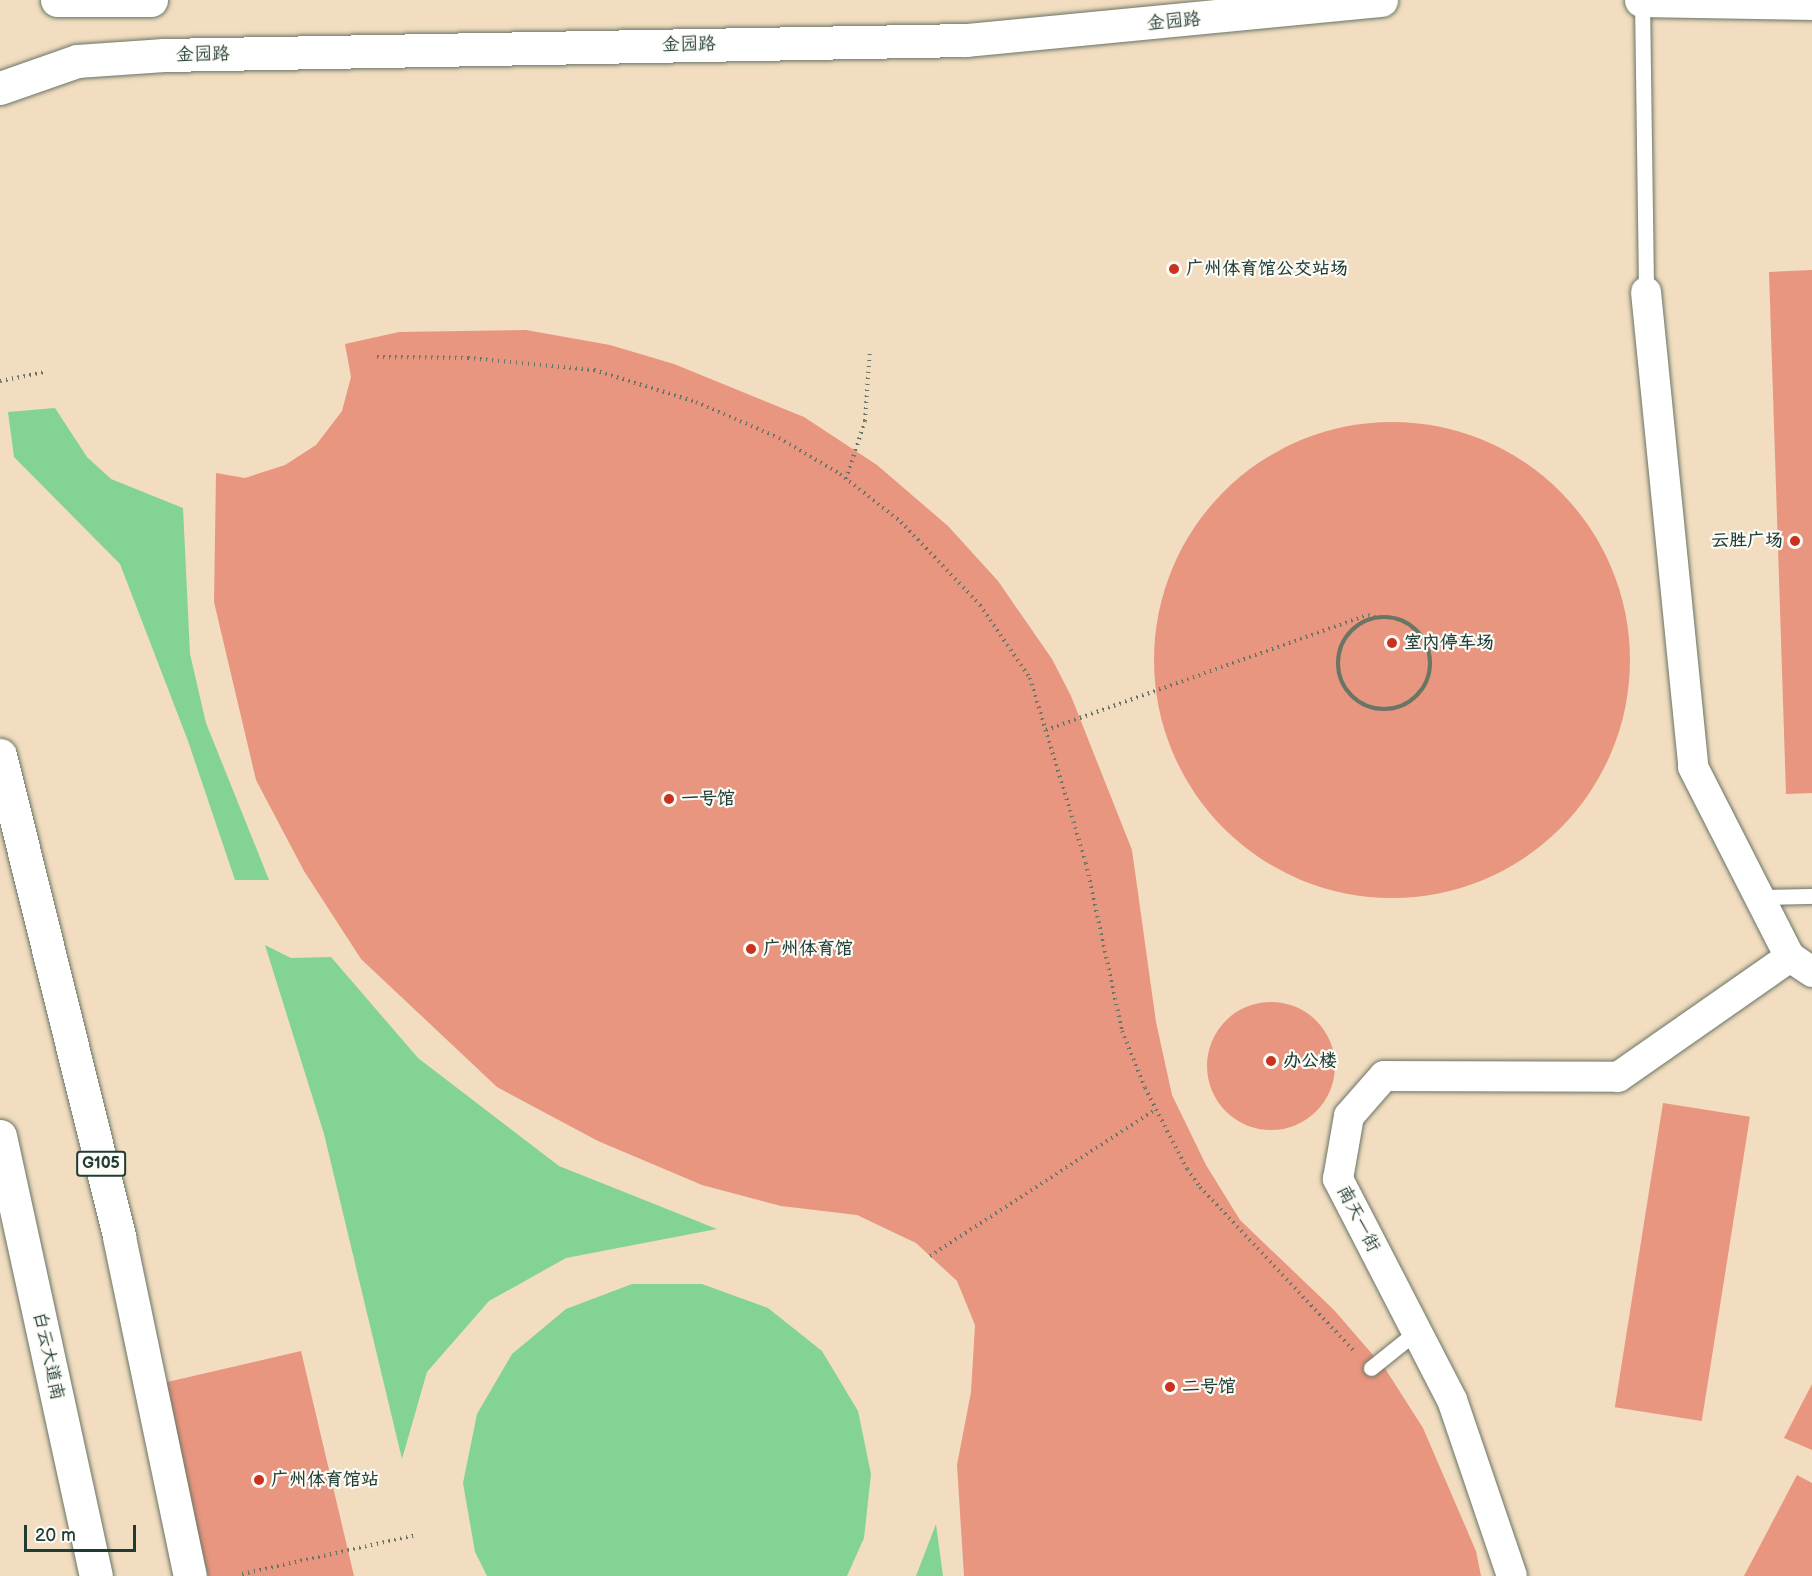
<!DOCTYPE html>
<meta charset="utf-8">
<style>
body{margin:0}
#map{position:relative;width:1812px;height:1576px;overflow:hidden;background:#f2ddc0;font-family:"Balsamiq Sans","LXGW WenKai TC",sans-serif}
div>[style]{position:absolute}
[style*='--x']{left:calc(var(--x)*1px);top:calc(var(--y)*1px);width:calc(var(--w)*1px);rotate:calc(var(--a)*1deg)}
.green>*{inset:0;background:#83d494}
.building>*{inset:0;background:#e8967f;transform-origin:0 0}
.round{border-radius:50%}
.path>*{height:4px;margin-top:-2px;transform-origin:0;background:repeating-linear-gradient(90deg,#697565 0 1.5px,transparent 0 6px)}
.path>.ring{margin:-2px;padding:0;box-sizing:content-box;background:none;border:4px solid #697565;border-radius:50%}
.roads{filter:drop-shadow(0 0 2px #697565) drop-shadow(0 0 2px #697565)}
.lane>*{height:15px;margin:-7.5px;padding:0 7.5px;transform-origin:7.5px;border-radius:7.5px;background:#fff}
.street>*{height:30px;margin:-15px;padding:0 15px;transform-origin:15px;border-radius:15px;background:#fff}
.secondary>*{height:33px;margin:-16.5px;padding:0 16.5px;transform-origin:16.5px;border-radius:16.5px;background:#fff}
.highway>*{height:33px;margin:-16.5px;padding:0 16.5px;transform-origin:16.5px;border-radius:16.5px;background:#fff}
.dots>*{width:16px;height:16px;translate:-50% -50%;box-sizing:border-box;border:3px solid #fdfcf7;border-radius:50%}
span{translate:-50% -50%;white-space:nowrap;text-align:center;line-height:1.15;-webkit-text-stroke:4.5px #fdfcf7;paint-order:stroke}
.shield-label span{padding:2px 4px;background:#fdfcf7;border:2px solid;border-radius:4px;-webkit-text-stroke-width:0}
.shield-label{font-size:16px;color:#1f3d34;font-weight:700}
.street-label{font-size:18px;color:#1f3d34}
.poi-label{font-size:18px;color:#1f3d34;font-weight:700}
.left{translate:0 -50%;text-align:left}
.right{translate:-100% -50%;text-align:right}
.scale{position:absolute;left:24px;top:1525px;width:112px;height:27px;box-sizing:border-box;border:3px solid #1f3d34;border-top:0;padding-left:8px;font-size:18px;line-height:21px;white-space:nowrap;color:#1f3d34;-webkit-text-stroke:4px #fdfcf7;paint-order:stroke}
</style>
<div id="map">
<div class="green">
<div style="clip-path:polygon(55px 408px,87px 457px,111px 479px,183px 508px,190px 654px,206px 723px,269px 880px,235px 880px,188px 741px,120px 564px,14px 457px,8px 412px)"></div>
<div style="clip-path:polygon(265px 945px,291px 958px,331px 957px,418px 1058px,559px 1166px,717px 1229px,566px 1258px,489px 1301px,427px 1372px,402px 1459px,324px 1134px)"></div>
<div style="clip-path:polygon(632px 1284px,702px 1284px,768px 1308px,822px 1351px,858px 1411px,871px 1474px,864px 1538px,847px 1576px,487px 1576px,475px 1552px,463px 1483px,477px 1414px,512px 1354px,566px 1309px)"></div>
<div style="clip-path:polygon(936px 1524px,943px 1576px,916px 1576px)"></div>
</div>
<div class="building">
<div style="clip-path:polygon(1812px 270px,1812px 793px,1786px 794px,1769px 272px)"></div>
<div style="clip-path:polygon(526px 330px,610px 345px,674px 364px,804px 417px,877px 465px,948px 526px,998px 581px,1052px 659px,1071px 696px,1132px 850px,1156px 1022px,1172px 1095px,1206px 1165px,1240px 1220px,1334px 1310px,1386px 1370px,1423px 1428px,1476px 1551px,1481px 1576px,964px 1576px,957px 1465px,971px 1392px,975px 1325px,957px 1281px,916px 1243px,857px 1215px,781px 1206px,702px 1185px,598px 1141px,497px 1087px,361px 959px,304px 871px,256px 780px,214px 602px,216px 473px,245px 478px,285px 465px,316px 445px,342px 411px,351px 377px,345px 344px,399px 332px)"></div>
<div class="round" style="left:1154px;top:422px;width:476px;height:476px"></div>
<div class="round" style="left:1207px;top:1002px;width:128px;height:128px"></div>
<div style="left:1663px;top:1103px;width:88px;height:308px;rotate:9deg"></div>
<div style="clip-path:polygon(301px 1351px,354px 1576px,208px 1576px,163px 1383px)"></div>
<div style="clip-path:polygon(1812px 1384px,1812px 1450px,1784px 1438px)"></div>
<div style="clip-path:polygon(1797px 1475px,1812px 1483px,1812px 1576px,1744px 1576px)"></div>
</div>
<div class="path">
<div style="--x:377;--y:357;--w:91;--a:0.6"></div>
<div style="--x:468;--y:358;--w:127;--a:5.4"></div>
<div style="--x:594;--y:370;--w:107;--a:17.4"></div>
<div style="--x:696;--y:402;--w:90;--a:23.4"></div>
<div style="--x:779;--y:438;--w:71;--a:30.5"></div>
<div style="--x:840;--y:474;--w:78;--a:38.2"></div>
<div style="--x:901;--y:522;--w:115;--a:46.4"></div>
<div style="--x:980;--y:605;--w:88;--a:55.6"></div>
<div style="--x:1030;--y:678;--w:193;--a:73.2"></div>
<div style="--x:1086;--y:863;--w:172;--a:77.9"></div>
<div style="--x:1122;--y:1031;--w:61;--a:68"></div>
<div style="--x:1145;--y:1088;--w:91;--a:62.6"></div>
<div style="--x:1187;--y:1169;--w:22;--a:54"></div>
<div style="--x:1200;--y:1187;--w:224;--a:46.8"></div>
<div style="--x:0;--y:381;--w:46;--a:-11.3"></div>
<div style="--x:846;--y:479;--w:61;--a:-71.9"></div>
<div style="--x:865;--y:421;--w:71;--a:-86"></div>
<div class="ring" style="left:1338px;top:617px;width:88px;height:88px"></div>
<div style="--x:1046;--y:730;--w:342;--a:-19.7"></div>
<div style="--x:1368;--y:615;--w:9;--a:18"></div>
<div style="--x:930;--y:1256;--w:270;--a:-33"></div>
<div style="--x:242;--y:1574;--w:178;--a:-12.6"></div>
</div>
<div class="roads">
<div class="lane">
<div style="--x:1642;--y:0;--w:292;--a:89.2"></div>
<div style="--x:1759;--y:897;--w:53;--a:-1.1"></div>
<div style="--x:1371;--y:1368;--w:58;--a:-38.7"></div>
</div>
<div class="street">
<div style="--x:1646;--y:292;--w:477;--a:84.3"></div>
<div style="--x:1693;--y:767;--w:213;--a:63"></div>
<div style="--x:1790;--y:957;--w:27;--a:34"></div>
<div style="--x:1512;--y:1576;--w:186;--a:-108.8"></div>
<div style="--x:1452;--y:1400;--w:249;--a:-117.3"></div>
<div style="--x:1338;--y:1179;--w:64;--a:-80.1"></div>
<div style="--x:1349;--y:1116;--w:53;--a:-48.8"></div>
<div style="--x:1384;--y:1076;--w:234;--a:0.2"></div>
<div style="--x:1618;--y:1077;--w:210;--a:-34.9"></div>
</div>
<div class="secondary">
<div style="--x:57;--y:0;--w:94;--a:0"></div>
<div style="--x:1641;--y:0;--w:171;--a:1"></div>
<div style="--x:0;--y:88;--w:82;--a:-19.3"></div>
<div style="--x:77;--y:61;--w:87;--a:-3.9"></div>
<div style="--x:164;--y:55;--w:802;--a:-1.07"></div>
<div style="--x:966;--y:40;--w:417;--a:-5.5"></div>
</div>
<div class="highway">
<div style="--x:0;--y:755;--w:496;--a:76.1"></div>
<div style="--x:119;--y:1237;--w:346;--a:78.2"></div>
<div style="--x:0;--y:1136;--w:450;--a:77.7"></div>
</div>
</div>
<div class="dots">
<div style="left:1174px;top:269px;background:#c8321e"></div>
<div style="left:1795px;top:541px;background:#c8321e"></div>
<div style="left:1392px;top:643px;background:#c8321e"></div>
<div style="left:669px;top:799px;background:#c8321e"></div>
<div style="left:751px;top:949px;background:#c8321e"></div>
<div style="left:1271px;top:1061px;background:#c8321e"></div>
<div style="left:1170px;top:1387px;background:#c8321e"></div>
<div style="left:259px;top:1480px;background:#c8321e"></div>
</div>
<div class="shield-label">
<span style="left:101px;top:1164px">G105</span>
</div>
<div class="street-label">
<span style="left:1174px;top:22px;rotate:-5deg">金园路</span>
<span style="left:689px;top:45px;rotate:-1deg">金园路</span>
<span style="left:203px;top:55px;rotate:-1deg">金园路</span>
<span style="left:1358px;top:1219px;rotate:63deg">南天一街</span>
<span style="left:48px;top:1356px;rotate:78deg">白云大道南</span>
</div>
<div class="poi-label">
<span class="left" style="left:1186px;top:269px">广州体育馆公交站场</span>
<span class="right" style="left:1783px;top:541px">云胜广场</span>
<span class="left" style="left:1404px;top:643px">室内停车场</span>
<span class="left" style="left:681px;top:799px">一号馆</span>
<span class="left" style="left:763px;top:949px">广州体育馆</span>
<span class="left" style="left:1283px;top:1061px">办公楼</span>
<span class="left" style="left:1182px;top:1387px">二号馆</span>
<span class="left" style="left:271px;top:1480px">广州体育馆站</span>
</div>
<div class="scale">20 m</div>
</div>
